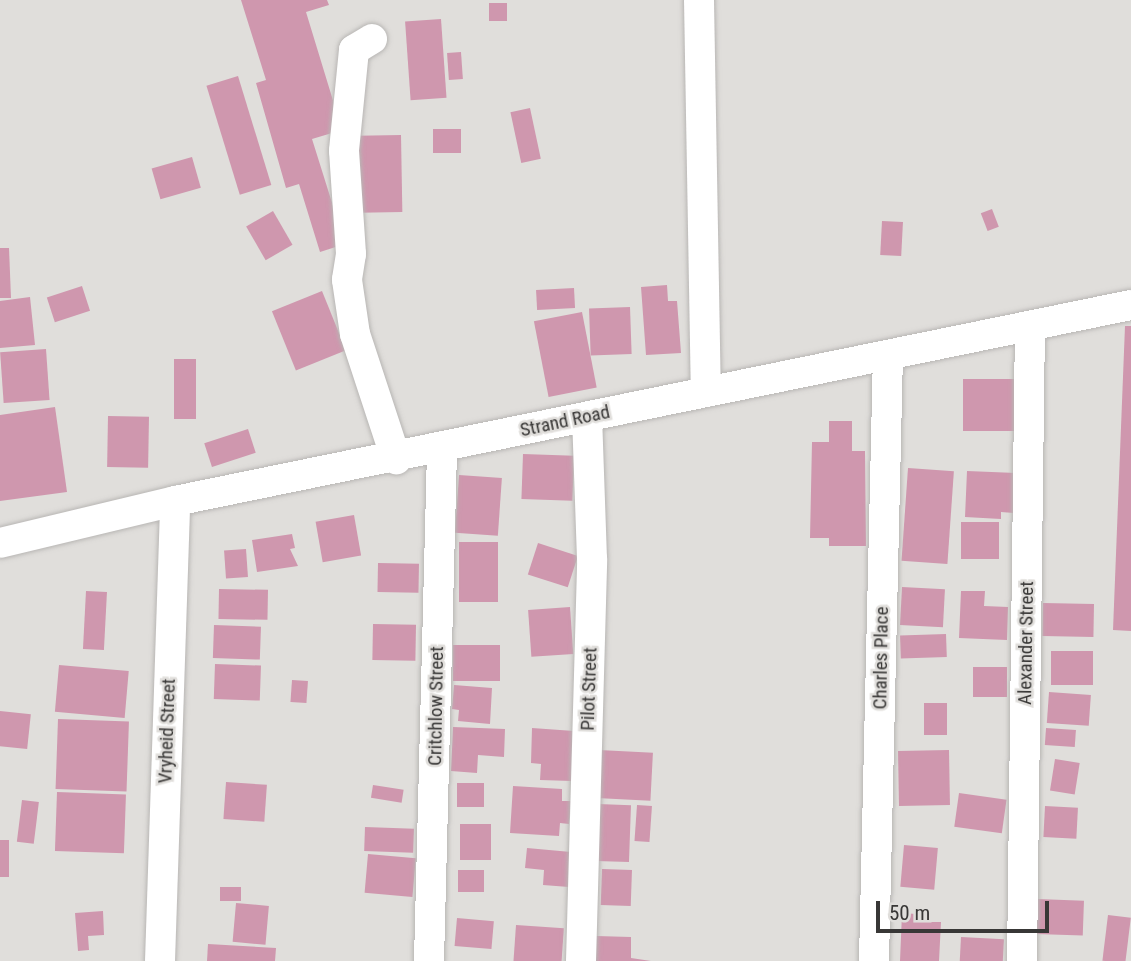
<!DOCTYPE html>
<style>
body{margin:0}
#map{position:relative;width:1131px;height:961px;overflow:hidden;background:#e0dedb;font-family:"Roboto Condensed",sans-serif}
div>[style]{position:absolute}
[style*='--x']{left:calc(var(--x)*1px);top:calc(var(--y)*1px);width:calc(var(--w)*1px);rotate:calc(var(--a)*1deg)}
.building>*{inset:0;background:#cf97ae;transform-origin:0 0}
.roads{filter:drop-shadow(0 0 2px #b8b6b4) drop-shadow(0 0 2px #b8b6b4)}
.minor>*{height:30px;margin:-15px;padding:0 15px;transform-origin:15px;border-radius:15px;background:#fff}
span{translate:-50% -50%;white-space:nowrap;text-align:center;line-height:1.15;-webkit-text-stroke:5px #e0dedb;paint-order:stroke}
.street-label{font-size:19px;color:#383736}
.scale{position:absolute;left:876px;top:901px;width:173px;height:32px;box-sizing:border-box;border:4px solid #383736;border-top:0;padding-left:9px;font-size:21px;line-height:24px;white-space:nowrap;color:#383736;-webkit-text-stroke:5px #e0dedb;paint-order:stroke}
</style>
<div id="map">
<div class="building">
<div style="clip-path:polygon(241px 0,327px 0,329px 5px,306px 12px,342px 130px,312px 139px,345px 244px,320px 252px,299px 184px,286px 188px,256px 83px,266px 80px)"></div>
<div style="left:489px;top:3px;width:18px;height:18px"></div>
<div style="left:441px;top:19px;width:79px;height:36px;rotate:86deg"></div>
<div style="left:461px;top:52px;width:27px;height:14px;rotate:86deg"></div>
<div style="left:238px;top:76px;width:114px;height:33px;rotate:73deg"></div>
<div style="left:530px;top:108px;width:52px;height:20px;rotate:78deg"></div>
<div style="left:433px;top:129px;width:28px;height:24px"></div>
<div style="left:401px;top:135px;width:77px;height:43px;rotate:89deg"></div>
<div style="left:192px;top:157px;width:32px;height:42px;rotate:74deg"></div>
<div style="left:992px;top:209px;width:19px;height:12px;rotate:69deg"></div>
<div style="left:273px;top:211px;width:39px;height:31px;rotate:60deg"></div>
<div style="left:882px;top:221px;width:21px;height:34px;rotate:3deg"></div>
<div style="clip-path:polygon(0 248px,9px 248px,11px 298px,0 298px)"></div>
<div style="clip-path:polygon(667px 285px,668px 301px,677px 301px,681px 353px,646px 355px,641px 287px)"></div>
<div style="left:82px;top:286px;width:26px;height:37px;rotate:72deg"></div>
<div style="left:574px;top:288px;width:20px;height:38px;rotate:87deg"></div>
<div style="left:322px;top:291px;width:64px;height:54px;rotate:68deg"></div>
<div style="clip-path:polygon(30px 297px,35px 345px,0 348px,0 301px)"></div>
<div style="left:630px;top:307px;width:47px;height:41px;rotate:88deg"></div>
<div style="left:582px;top:312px;width:77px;height:49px;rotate:79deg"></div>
<div style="clip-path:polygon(1125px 326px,1131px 326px,1131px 631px,1113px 630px)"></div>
<div style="left:46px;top:349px;width:51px;height:46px;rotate:86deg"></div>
<div style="left:174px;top:359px;width:22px;height:60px"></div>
<div style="left:963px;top:379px;width:54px;height:52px"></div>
<div style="clip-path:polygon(55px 407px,67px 492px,0 501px,0 415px)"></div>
<div style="left:108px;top:416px;width:41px;height:51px;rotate:1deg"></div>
<div style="clip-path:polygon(829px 421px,852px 421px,852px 451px,865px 451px,866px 546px,829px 546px,829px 538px,810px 538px,812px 442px,829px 442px)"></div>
<div style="left:248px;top:429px;width:25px;height:46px;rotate:72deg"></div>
<div style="left:523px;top:454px;width:51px;height:45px;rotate:2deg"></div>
<div style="left:908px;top:468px;width:46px;height:93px;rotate:4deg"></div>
<div style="clip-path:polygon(967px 471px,1016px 473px,1014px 513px,1001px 512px,1001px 519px,965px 517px)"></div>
<div style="left:459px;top:475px;width:43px;height:58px;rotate:4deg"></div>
<div style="left:354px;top:515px;width:41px;height:39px;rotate:80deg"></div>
<div style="left:961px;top:522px;width:38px;height:37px"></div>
<div style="clip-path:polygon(292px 534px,295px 548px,290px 549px,298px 566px,257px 572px,252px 540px)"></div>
<div style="left:459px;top:542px;width:39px;height:60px"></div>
<div style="left:538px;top:543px;width:42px;height:33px;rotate:18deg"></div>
<div style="left:246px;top:549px;width:28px;height:22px;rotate:86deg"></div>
<div style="left:378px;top:563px;width:41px;height:29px;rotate:1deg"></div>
<div style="left:902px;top:587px;width:43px;height:38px;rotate:3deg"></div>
<div style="left:219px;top:589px;width:49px;height:30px;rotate:1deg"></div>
<div style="left:86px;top:591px;width:21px;height:58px;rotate:3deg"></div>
<div style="clip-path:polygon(961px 591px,985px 591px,984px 606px,1008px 607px,1007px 640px,959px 638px)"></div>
<div style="left:1043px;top:603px;width:51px;height:33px;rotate:1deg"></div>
<div style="left:570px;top:607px;width:47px;height:42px;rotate:86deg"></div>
<div style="left:373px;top:624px;width:43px;height:36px;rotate:1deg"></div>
<div style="left:214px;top:625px;width:47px;height:33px;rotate:2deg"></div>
<div style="left:946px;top:634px;width:23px;height:46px;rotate:88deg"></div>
<div style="left:500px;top:645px;width:36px;height:47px;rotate:90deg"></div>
<div style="left:1051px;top:651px;width:42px;height:34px"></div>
<div style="left:215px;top:664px;width:46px;height:35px;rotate:2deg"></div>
<div style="left:59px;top:665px;width:70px;height:47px;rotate:5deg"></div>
<div style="left:973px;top:667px;width:34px;height:30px"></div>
<div style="left:292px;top:680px;width:16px;height:22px;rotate:4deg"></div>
<div style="clip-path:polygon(454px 685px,492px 688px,490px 724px,458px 721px,459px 710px,452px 709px)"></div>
<div style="left:1049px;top:692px;width:42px;height:31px;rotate:4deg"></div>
<div style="left:947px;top:703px;width:32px;height:23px;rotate:90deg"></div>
<div style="left:0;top:711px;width:31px;height:35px;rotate:6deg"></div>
<div style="left:58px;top:719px;width:71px;height:70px;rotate:2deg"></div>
<div style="clip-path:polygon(453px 727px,505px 729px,504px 757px,478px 755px,477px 773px,451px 771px)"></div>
<div style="clip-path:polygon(532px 728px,574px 731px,572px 781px,540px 780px,541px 764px,531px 763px)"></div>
<div style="left:1046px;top:728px;width:30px;height:17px;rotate:4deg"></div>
<div style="left:599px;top:750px;width:54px;height:48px;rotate:3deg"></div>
<div style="left:949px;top:750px;width:55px;height:51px;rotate:89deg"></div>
<div style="left:1055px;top:759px;width:25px;height:32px;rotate:9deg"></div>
<div style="left:226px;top:782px;width:41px;height:37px;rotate:4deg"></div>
<div style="left:457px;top:783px;width:27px;height:24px"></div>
<div style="left:373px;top:785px;width:31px;height:13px;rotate:9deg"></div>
<div style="clip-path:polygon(513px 786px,562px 789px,562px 801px,571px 801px,569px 824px,560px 823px,559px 836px,510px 833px)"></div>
<div style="left:57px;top:792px;width:69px;height:59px;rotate:2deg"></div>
<div style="left:959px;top:793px;width:48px;height:34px;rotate:8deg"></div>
<div style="left:22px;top:800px;width:17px;height:42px;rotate:7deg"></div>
<div style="left:598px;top:804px;width:33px;height:57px;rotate:2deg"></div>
<div style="left:637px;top:805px;width:15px;height:36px;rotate:4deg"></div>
<div style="left:1045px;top:806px;width:33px;height:31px;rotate:3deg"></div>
<div style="left:460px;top:824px;width:31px;height:36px"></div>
<div style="left:365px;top:827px;width:49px;height:24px;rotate:2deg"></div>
<div style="left:0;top:840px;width:9px;height:37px"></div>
<div style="left:904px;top:845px;width:34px;height:42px;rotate:5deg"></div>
<div style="clip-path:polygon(527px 848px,571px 852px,569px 887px,543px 885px,544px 870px,525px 868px)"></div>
<div style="left:368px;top:854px;width:48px;height:39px;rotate:5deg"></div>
<div style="left:602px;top:869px;width:30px;height:36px;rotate:2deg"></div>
<div style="left:484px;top:870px;width:22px;height:26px;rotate:90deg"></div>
<div style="left:241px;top:887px;width:14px;height:21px;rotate:90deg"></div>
<div style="left:1037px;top:899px;width:47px;height:35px;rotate:2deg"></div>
<div style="left:236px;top:903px;width:33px;height:39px;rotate:5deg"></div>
<div style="clip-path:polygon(103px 911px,104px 935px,88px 936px,89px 950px,78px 951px,75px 913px)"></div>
<div style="clip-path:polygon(902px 913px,931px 915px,931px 922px,941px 922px,939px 961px,900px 961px)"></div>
<div style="left:1108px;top:915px;width:23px;height:46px;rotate:7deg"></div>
<div style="left:457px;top:918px;width:37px;height:28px;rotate:5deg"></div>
<div style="left:516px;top:925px;width:48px;height:36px;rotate:4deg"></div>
<div style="clip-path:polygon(596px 936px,631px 937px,631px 958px,651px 961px,595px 961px)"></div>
<div style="left:961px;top:937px;width:43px;height:24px;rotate:3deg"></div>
<div style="clip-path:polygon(208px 944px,276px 948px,275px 961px,207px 961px)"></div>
</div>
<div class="roads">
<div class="minor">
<div style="--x:699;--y:0;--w:392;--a:89"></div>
<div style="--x:372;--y:39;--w:21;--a:149"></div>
<div style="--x:354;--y:50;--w:101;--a:95.7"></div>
<div style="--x:344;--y:151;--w:103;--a:86.1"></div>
<div style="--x:351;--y:254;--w:26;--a:99"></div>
<div style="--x:347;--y:280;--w:55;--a:81.6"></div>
<div style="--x:355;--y:334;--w:132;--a:71.8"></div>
<div style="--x:0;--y:543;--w:180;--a:-13.5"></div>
<div style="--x:175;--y:501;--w:976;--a:-11.59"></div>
<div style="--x:160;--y:961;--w:460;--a:-88.1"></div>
<div style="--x:429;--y:961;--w:511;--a:-88.54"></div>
<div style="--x:581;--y:961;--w:402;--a:-88.4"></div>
<div style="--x:592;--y:559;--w:142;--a:-92"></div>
<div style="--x:874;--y:961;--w:606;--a:-88.68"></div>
<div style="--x:1022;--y:961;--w:635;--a:-89.28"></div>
</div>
</div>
<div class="street-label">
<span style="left:565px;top:421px;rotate:-12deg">Strand Road</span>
<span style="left:1026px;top:643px;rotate:-89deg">Alexander Street</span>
<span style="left:881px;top:658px;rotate:-89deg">Charles Place</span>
<span style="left:589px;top:689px;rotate:-88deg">Pilot Street</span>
<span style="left:436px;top:706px;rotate:-89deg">Critchlow Street</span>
<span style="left:167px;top:731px;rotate:-88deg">Vryheid Street</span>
</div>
<div class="scale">50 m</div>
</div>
